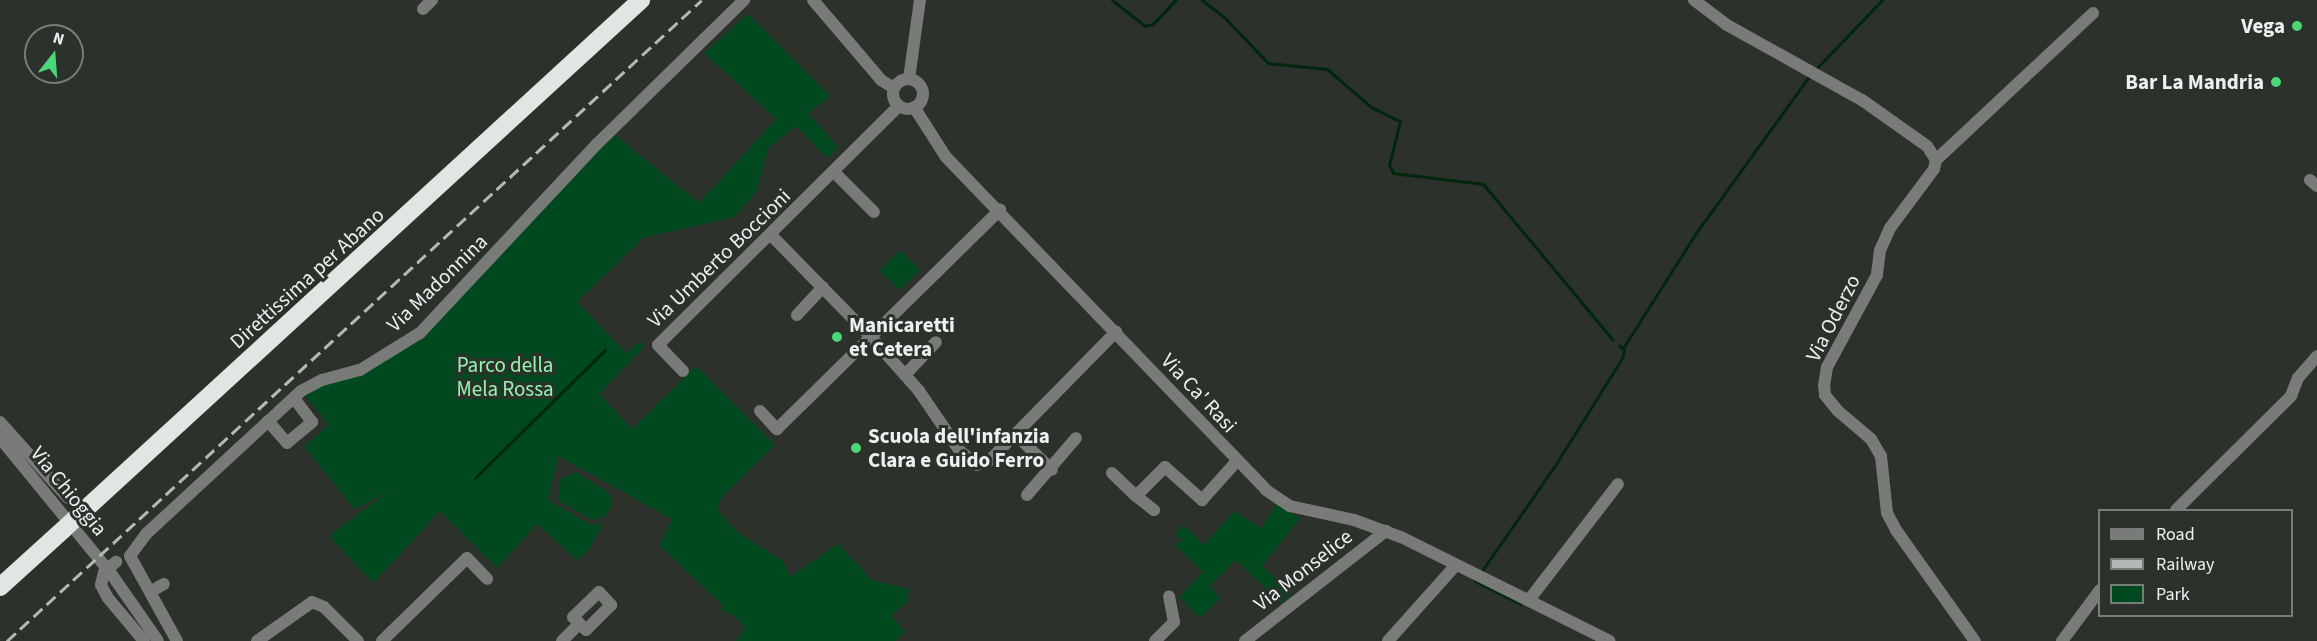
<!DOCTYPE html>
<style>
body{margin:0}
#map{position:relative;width:2317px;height:641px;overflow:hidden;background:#2c312c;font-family:"Source Sans 3",sans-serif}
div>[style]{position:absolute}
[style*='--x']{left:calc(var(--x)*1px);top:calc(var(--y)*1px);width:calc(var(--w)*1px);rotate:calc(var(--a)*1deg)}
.green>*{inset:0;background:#00491e;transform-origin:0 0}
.stream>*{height:3px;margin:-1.5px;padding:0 1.5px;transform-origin:1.5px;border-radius:1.5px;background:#00270c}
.minor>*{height:12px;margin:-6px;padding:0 6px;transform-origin:6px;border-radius:6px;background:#797b79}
.minor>.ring{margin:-6px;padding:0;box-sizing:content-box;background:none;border:12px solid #797b79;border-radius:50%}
.highway>*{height:18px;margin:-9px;padding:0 9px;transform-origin:9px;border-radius:9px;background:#e0e6e1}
.rail>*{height:3px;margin-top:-1.5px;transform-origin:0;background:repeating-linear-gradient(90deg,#b5b9b6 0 12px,transparent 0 18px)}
.minor-bridge>*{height:12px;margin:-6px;padding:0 6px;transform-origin:6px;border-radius:6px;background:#797b79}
.highway-bridge>*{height:18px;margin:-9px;padding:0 9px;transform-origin:9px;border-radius:9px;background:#e0e6e1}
.dots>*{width:16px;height:16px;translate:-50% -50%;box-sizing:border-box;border:3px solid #2c312c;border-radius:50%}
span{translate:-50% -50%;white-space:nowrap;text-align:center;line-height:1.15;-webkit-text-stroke:6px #2c312c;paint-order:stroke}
.poi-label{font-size:21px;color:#edf0ee;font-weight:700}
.right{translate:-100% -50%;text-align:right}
.left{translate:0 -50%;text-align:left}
.street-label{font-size:21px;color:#edf0ee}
.park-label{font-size:21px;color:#92f6aa}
.legend{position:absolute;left:2098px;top:509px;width:195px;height:108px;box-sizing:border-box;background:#2c312c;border:2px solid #797d7a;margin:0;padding:8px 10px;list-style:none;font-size:18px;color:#edf0ee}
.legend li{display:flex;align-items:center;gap:12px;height:30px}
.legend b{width:30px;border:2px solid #797d7a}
.north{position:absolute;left:24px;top:24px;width:60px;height:60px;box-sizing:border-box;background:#2c312c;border:2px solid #797d7a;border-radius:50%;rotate:17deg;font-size:16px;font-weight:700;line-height:24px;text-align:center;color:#edf0ee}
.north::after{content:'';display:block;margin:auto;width:21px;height:27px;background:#4bd677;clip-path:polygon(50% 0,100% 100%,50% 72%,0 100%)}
</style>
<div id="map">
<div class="green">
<div style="clip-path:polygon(748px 14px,830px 96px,808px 113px,838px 147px,827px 158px,796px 126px,769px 147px,756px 192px,734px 217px,643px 238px,577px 302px,626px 353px,640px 341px,644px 347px,599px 394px,632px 429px,696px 366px,775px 445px,722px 497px,717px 510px,737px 532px,783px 561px,790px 577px,838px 544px,872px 580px,909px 589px,907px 602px,891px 616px,905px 631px,895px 641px,736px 641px,745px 627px,730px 613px,720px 610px,722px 605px,659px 545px,672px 519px,558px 456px,548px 500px,589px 524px,602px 525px,588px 551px,577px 560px,537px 524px,497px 568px,440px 511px,373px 583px,329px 536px,389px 491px,354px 509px,304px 446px,329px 425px,301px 391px,407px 342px,610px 131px,699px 203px,776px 119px,704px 53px)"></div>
<div style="left:900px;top:250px;width:28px;height:29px;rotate:45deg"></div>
<div style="clip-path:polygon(576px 472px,610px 494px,612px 506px,604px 517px,592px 520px,558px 501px,560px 479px)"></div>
<div style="clip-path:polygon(1276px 505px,1300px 518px,1262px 566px,1292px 594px,1280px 603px,1236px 560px,1210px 586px,1220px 598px,1200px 618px,1179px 597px,1203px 572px,1175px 545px,1182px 540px,1175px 533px,1183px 525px,1204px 545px,1234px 511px,1261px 528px)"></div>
</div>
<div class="stream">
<div style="--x:1112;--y:0;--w:42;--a:38.2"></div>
<div style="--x:1145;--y:26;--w:8;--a:-14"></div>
<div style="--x:1153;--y:24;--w:33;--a:-47"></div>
<div style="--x:1202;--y:0;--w:31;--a:38"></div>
<div style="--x:1226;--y:19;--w:61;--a:46.3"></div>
<div style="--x:1268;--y:63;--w:59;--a:5.8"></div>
<div style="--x:1327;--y:69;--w:58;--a:40.8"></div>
<div style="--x:1371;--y:107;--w:32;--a:26"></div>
<div style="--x:1400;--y:121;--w:45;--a:104"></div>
<div style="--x:1389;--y:165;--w:9;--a:63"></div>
<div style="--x:1393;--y:173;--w:91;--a:7"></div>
<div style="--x:1483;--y:184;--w:202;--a:50.2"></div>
<div style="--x:1815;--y:70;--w:97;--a:-46.3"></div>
<div style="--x:1623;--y:348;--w:136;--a:-57.6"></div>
<div style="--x:1696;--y:233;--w:195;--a:-54.2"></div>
<div style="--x:475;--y:478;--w:182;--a:-44.6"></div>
<div style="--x:1481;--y:572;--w:128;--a:-55.2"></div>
<div style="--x:1554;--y:467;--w:128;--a:-58"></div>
<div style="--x:1622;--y:358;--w:8;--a:-76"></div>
<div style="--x:1624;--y:350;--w:7;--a:-135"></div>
<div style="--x:1478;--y:578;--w:4;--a:135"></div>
<div style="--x:1475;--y:581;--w:51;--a:26.6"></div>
</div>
<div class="minor">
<div style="--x:813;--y:0;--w:105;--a:49.6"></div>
<div style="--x:881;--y:80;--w:15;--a:32"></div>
<div style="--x:1694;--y:0;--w:41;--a:37.1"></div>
<div style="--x:1727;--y:25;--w:154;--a:29.1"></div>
<div style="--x:1862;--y:100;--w:80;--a:35.3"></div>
<div style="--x:1927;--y:146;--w:17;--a:57"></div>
<div style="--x:1936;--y:160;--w:9;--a:103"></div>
<div style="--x:1934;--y:169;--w:74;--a:126.7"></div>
<div style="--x:1890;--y:228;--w:24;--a:114"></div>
<div style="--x:1880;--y:250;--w:25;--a:97"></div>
<div style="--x:1877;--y:275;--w:105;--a:118.5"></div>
<div style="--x:1827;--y:367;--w:18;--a:99"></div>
<div style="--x:1824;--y:385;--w:10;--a:84"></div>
<div style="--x:1825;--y:395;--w:21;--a:51"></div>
<div style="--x:1838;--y:411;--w:43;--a:40.3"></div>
<div style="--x:1871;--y:439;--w:20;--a:60"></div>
<div style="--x:1881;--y:456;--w:57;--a:84"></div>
<div style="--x:1887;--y:513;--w:19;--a:62"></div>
<div style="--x:1896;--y:530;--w:136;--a:54.6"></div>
<div style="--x:423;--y:9;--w:13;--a:-45"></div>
<div style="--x:909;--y:79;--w:80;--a:-82.1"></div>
<div class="ring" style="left:893px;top:79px;width:18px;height:18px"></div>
<div style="--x:914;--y:107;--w:59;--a:57.4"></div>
<div style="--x:946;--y:157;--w:462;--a:46.1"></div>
<div style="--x:1266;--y:490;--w:29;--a:34"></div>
<div style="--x:1290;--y:506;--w:66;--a:12.3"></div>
<div style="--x:1354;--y:520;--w:50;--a:19.9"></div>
<div style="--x:1401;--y:537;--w:233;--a:26.5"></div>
<div style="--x:1936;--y:160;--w:215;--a:-43.1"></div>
<div style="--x:835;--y:173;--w:55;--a:45"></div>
<div style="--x:2310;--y:180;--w:9;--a:41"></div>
<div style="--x:770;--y:234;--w:146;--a:45.6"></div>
<div style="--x:872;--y:338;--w:71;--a:48.4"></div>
<div style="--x:919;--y:391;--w:73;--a:55.7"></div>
<div style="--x:960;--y:451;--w:22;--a:39"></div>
<div style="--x:977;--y:465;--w:14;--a:-21"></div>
<div style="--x:990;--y:460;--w:180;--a:-45.5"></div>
<div style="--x:797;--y:315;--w:38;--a:-47"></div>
<div style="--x:683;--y:371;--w:36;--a:-134"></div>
<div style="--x:658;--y:345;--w:339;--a:-44.8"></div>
<div style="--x:905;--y:375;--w:45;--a:-46.8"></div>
<div style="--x:760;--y:411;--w:25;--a:47"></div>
<div style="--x:777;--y:429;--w:313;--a:-44.5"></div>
<div style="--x:268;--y:421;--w:29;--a:49"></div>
<div style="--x:287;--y:443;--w:33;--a:-40"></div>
<div style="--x:312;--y:422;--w:30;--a:-127"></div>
<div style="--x:0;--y:422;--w:102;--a:48.2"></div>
<div style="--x:1016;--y:435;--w:50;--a:44.2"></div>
<div style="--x:0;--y:438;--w:177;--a:50.7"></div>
<div style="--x:112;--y:575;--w:80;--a:55.1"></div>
<div style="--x:1112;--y:473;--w:33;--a:44"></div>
<div style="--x:1136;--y:496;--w:41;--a:-45"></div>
<div style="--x:1165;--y:467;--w:50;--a:41.7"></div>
<div style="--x:1202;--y:500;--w:52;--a:-48.1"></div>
<div style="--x:1027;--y:495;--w:75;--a:-49.3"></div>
<div style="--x:1136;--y:496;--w:23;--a:38"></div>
<div style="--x:2176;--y:510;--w:162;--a:-44.7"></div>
<div style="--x:2291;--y:396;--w:19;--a:-69"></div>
<div style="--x:2298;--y:378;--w:29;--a:-49"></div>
<div style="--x:130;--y:556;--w:27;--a:-54"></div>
<div style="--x:146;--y:534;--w:211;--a:-42.7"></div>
<div style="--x:301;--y:391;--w:24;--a:-28"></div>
<div style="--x:322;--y:380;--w:39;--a:-15"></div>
<div style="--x:360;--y:370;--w:70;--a:-31.7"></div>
<div style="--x:420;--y:333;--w:259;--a:-46.9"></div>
<div style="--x:597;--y:144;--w:206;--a:-44.4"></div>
<div style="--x:130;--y:556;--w:97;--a:61.1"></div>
<div style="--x:104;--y:572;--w:13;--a:103"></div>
<div style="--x:101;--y:585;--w:15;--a:62"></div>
<div style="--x:108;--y:598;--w:56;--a:50.1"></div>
<div style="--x:150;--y:592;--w:16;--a:-30"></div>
<div style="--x:599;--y:592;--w:18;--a:47"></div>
<div style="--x:611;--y:605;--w:35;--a:135"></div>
<div style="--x:586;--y:630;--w:18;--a:-135"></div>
<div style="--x:573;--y:617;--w:36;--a:-44"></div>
<div style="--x:1529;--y:600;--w:146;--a:-52.5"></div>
<div style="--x:257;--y:641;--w:67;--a:-35.3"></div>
<div style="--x:312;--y:602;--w:13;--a:23"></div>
<div style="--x:324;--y:607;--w:48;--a:45"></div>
<div style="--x:382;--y:641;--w:119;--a:-44.3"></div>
<div style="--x:467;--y:558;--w:29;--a:46"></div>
<div style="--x:562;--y:641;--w:24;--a:-45"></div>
<div style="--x:1155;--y:641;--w:27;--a:-45"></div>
<div style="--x:1174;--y:622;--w:26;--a:-101"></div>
<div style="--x:1245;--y:641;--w:179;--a:-38"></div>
<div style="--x:1388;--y:641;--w:102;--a:-48.2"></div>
<div style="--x:2062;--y:641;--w:64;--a:-53.3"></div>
</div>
<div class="highway">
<div style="--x:78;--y:516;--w:764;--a:-42.51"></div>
<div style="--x:0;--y:587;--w:86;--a:-42.2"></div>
</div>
<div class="rail">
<div style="--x:7;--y:641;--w:945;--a:-42.69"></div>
</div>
<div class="minor-bridge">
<div style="--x:104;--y:572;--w:16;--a:-40"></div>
</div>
<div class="highway-bridge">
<div style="--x:64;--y:529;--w:19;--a:-43"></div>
</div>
<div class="dots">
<div style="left:2297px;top:26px;background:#4bd677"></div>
<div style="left:2276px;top:82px;background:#4bd677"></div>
<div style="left:837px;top:337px;background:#4bd677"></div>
<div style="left:856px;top:448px;background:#4bd677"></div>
</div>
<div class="poi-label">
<span class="right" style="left:2285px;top:26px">Vega</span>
<span class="right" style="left:2264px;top:82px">Bar La Mandria</span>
<span class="left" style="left:849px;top:337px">Manicaretti<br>et Cetera</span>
<span class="left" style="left:868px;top:448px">Scuola dell'infanzia<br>Clara e Guido Ferro</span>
</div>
<div class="street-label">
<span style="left:719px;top:258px;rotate:-44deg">Via Umberto Boccioni</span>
<span style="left:307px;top:278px;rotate:-42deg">Direttissima per Abano</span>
<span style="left:437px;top:283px;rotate:-44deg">Via Madonnina</span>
<span style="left:1833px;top:318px;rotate:-63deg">Via Oderzo</span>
<span style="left:1199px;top:393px;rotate:47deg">Via Ca' Rasi</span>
<span style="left:69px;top:491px;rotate:51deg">Via Chioggia</span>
<span style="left:1303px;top:570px;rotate:-38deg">Via Monselice</span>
</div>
<div class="park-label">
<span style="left:505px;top:377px">Parco della<br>Mela Rossa</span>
</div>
<ul class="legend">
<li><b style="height:8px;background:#797b79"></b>Road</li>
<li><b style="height:8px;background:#b5b9b6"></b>Railway</li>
<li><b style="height:16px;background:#00491e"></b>Park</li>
</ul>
<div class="north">N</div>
</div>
